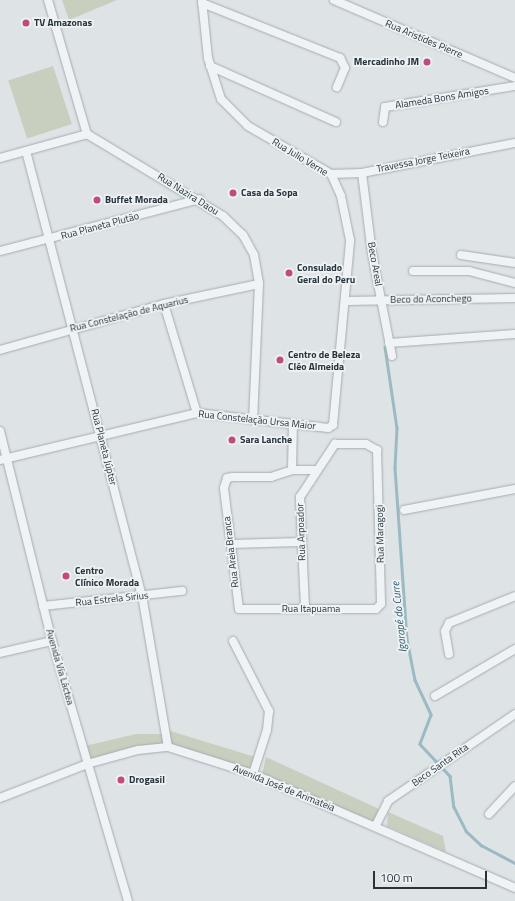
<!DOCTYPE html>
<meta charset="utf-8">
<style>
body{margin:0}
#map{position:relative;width:515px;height:901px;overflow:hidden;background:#dee3e6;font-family:"Titillium Web",sans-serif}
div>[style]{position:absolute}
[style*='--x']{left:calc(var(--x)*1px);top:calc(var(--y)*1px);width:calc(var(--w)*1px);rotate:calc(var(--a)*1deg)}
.green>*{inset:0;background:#c8cfbf;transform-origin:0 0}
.stream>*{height:2.5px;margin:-1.25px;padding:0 1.25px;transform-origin:1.25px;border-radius:1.25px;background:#9bbac4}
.roads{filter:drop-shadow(0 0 1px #a4abb0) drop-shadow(0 0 1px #a4abb0)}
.minor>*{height:8px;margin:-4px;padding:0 4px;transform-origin:4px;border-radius:4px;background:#f0f3f5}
.dots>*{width:11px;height:11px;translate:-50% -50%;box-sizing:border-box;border:2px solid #edf2f4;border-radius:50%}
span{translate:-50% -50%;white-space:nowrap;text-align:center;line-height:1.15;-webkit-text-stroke:3.5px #edf2f4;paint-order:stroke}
.poi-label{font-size:10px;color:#28343c;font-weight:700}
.left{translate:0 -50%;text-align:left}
.right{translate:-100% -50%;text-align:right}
.street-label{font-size:10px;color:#28343c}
.water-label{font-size:11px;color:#355d6c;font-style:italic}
.scale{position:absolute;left:373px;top:871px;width:114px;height:18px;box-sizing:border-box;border:2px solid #28343c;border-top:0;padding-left:5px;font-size:12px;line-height:14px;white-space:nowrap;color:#28343c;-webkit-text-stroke:3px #edf2f4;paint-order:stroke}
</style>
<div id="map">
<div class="green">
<div style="clip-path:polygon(62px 0,117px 0,69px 20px)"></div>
<div style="left:53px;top:66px;width:61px;height:47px;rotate:72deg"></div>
<div style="left:167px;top:730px;width:94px;height:16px;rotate:17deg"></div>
<div style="clip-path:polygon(136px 734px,164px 734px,167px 746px,91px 764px,85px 746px)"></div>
<div style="clip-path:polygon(266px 757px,379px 809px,374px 822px,262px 775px)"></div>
<div style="clip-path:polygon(388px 812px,443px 836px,446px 852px,387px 826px)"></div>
</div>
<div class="stream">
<div style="--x:385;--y:347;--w:82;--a:81.6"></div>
<div style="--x:397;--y:428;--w:40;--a:92.9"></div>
<div style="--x:395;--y:468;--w:171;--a:86"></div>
<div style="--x:407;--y:639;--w:42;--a:79"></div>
<div style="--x:415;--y:680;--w:38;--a:65"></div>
<div style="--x:431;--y:715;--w:31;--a:111"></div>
<div style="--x:420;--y:744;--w:44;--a:46.8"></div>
<div style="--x:450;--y:776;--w:31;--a:83"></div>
<div style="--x:454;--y:807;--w:27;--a:63"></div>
<div style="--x:466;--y:831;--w:21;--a:43"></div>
<div style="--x:481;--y:845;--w:38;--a:28"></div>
</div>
<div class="roads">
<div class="minor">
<div style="--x:48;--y:0;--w:140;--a:73.8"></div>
<div style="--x:87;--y:134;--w:159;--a:31.1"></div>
<div style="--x:223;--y:216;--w:28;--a:44"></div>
<div style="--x:243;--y:235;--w:23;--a:61"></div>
<div style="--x:254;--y:255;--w:29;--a:80"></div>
<div style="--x:259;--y:284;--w:136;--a:92.5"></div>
<div style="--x:334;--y:0;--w:197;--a:23.3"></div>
<div style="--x:202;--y:3;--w:149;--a:21.7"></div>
<div style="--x:340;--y:58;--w:11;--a:63"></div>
<div style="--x:345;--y:68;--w:21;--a:113"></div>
<div style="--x:210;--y:66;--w:138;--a:24"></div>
<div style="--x:383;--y:122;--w:15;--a:-82"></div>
<div style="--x:385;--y:107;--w:132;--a:-9.2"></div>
<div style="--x:26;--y:151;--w:459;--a:75.4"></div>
<div style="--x:142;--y:595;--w:154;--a:80.3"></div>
<div style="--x:0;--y:158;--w:90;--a:-15.4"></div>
<div style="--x:362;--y:173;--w:81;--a:82.9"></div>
<div style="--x:372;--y:253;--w:105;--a:79"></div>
<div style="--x:331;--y:174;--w:31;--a:-2"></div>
<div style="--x:362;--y:173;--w:156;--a:-11.1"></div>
<div style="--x:0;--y:251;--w:206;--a:-14.6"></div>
<div style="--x:461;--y:255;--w:55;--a:8.4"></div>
<div style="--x:413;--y:271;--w:56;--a:0"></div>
<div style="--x:469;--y:271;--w:48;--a:14.6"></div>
<div style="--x:347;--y:301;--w:168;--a:-1"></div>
<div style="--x:164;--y:304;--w:114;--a:73.2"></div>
<div style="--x:389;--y:343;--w:126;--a:-4.1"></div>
<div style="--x:0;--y:350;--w:170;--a:-15.7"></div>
<div style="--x:164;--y:304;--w:97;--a:-11.9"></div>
<div style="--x:0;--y:431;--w:216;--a:76.1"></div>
<div style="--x:52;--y:641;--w:271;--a:73.7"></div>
<div style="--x:0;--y:460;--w:203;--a:-13.4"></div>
<div style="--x:197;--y:413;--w:132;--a:6.5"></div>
<div style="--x:328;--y:428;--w:6;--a:-31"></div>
<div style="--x:333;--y:425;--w:186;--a:-84.7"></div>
<div style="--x:350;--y:240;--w:45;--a:-101.6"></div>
<div style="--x:341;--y:196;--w:24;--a:-114"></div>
<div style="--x:331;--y:174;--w:96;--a:-150"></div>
<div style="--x:248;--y:126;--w:38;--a:-135"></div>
<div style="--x:221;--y:99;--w:43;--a:-107.6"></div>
<div style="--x:208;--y:58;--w:58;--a:-95.9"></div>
<div style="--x:292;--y:470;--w:46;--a:-88.8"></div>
<div style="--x:404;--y:510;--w:113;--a:-10.7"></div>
<div style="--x:231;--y:544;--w:69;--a:-1.7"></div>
<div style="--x:43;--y:606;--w:140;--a:-6.2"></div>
<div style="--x:305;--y:608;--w:111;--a:-92.6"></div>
<div style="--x:300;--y:497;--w:64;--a:-56.6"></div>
<div style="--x:335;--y:444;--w:31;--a:0"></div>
<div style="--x:366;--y:444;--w:13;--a:29"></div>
<div style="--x:377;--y:450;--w:154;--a:88.5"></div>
<div style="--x:381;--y:604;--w:7;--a:135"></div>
<div style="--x:376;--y:609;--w:137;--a:180"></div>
<div style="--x:239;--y:609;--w:122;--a:-97.1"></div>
<div style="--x:224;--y:488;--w:10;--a:-73"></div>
<div style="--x:227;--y:478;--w:6;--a:-9"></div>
<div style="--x:233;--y:477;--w:38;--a:0"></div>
<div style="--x:271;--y:477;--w:22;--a:-18"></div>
<div style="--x:292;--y:470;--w:25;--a:0"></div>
<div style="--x:233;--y:641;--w:79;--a:62.8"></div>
<div style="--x:269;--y:711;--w:19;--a:96"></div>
<div style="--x:267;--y:730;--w:46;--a:107.7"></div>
<div style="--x:0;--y:653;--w:53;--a:-13"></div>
<div style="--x:449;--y:654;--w:23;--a:-100"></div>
<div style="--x:445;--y:631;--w:9;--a:-63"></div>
<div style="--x:449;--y:623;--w:71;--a:-22.2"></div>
<div style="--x:435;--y:696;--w:93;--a:-30.4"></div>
<div style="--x:0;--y:798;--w:93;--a:-21.3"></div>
<div style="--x:87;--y:764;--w:53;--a:-15.4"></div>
<div style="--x:138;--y:750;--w:30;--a:-6"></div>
<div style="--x:168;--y:747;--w:89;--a:17.6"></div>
<div style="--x:253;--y:774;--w:286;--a:23.5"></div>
<div style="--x:489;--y:814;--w:38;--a:-47"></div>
<div style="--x:376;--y:825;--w:27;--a:-63"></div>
<div style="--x:388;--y:801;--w:154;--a:-34.4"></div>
</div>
</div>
<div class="dots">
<div style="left:26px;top:23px;background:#c34a7d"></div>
<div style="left:427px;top:62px;background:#c34a7d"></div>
<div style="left:233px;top:193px;background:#c34a7d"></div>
<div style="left:97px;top:200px;background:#c34a7d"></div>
<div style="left:289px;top:273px;background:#c34a7d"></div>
<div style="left:280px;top:360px;background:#c34a7d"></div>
<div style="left:232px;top:440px;background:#c34a7d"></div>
<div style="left:66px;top:576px;background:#c34a7d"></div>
<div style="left:121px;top:780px;background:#c34a7d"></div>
</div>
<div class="poi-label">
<span class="left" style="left:34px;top:23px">TV Amazonas</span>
<span class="right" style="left:419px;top:62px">Mercadinho JM</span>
<span class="left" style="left:241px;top:193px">Casa da Sopa</span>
<span class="left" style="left:105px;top:200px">Buffet Morada</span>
<span class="left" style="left:297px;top:273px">Consulado<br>Geral do Peru</span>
<span class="left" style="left:288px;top:360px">Centro de Beleza<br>Cléo Almeida</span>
<span class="left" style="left:240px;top:440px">Sara Lanche</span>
<span class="left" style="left:75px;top:576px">Centro<br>Clínico Morada</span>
<span class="left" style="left:129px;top:780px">Drogasil</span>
</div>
<div class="street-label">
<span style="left:424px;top:39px;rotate:23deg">Rua Aristídes Pierre</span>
<span style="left:442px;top:98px;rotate:-9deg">Alameda Bons Amigos</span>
<span style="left:300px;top:157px;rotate:31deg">Rua Julio Verne</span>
<span style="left:423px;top:160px;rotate:-11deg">Travessa Jorge Teixeira</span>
<span style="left:188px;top:194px;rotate:32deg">Rua Nazira Daou</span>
<span style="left:100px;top:226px;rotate:-15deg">Rua Planeta Plutão</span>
<span style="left:375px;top:264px;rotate:80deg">Beco Areal</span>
<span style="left:431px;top:299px;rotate:-1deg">Beco do Aconchego</span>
<span style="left:129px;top:314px;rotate:-14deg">Rua Constelação de Aquarius</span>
<span style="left:257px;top:420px;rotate:6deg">Rua Constelação Ursa Maior</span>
<span style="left:104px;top:447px;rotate:76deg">Rua Planeta Júpter</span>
<span style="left:301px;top:532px;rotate:-92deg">Rua Arpoador</span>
<span style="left:380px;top:534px;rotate:-91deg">Rua Maragogi</span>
<span style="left:231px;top:552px;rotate:-97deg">Rua Areia Branca</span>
<span style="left:112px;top:599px;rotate:-6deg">Rua Estrela Sirius</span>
<span style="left:311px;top:609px">Rua Itapuama</span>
<span style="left:60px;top:667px;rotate:74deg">Avenida Vía Láctea</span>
<span style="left:440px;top:765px;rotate:-35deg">Beco Santa Rita</span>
<span style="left:284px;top:788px;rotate:22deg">Avenida José de Arimateia</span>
</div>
<div class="water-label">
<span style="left:399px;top:617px;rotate:-96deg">Igarapé do Curre</span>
</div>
<div class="scale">100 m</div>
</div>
